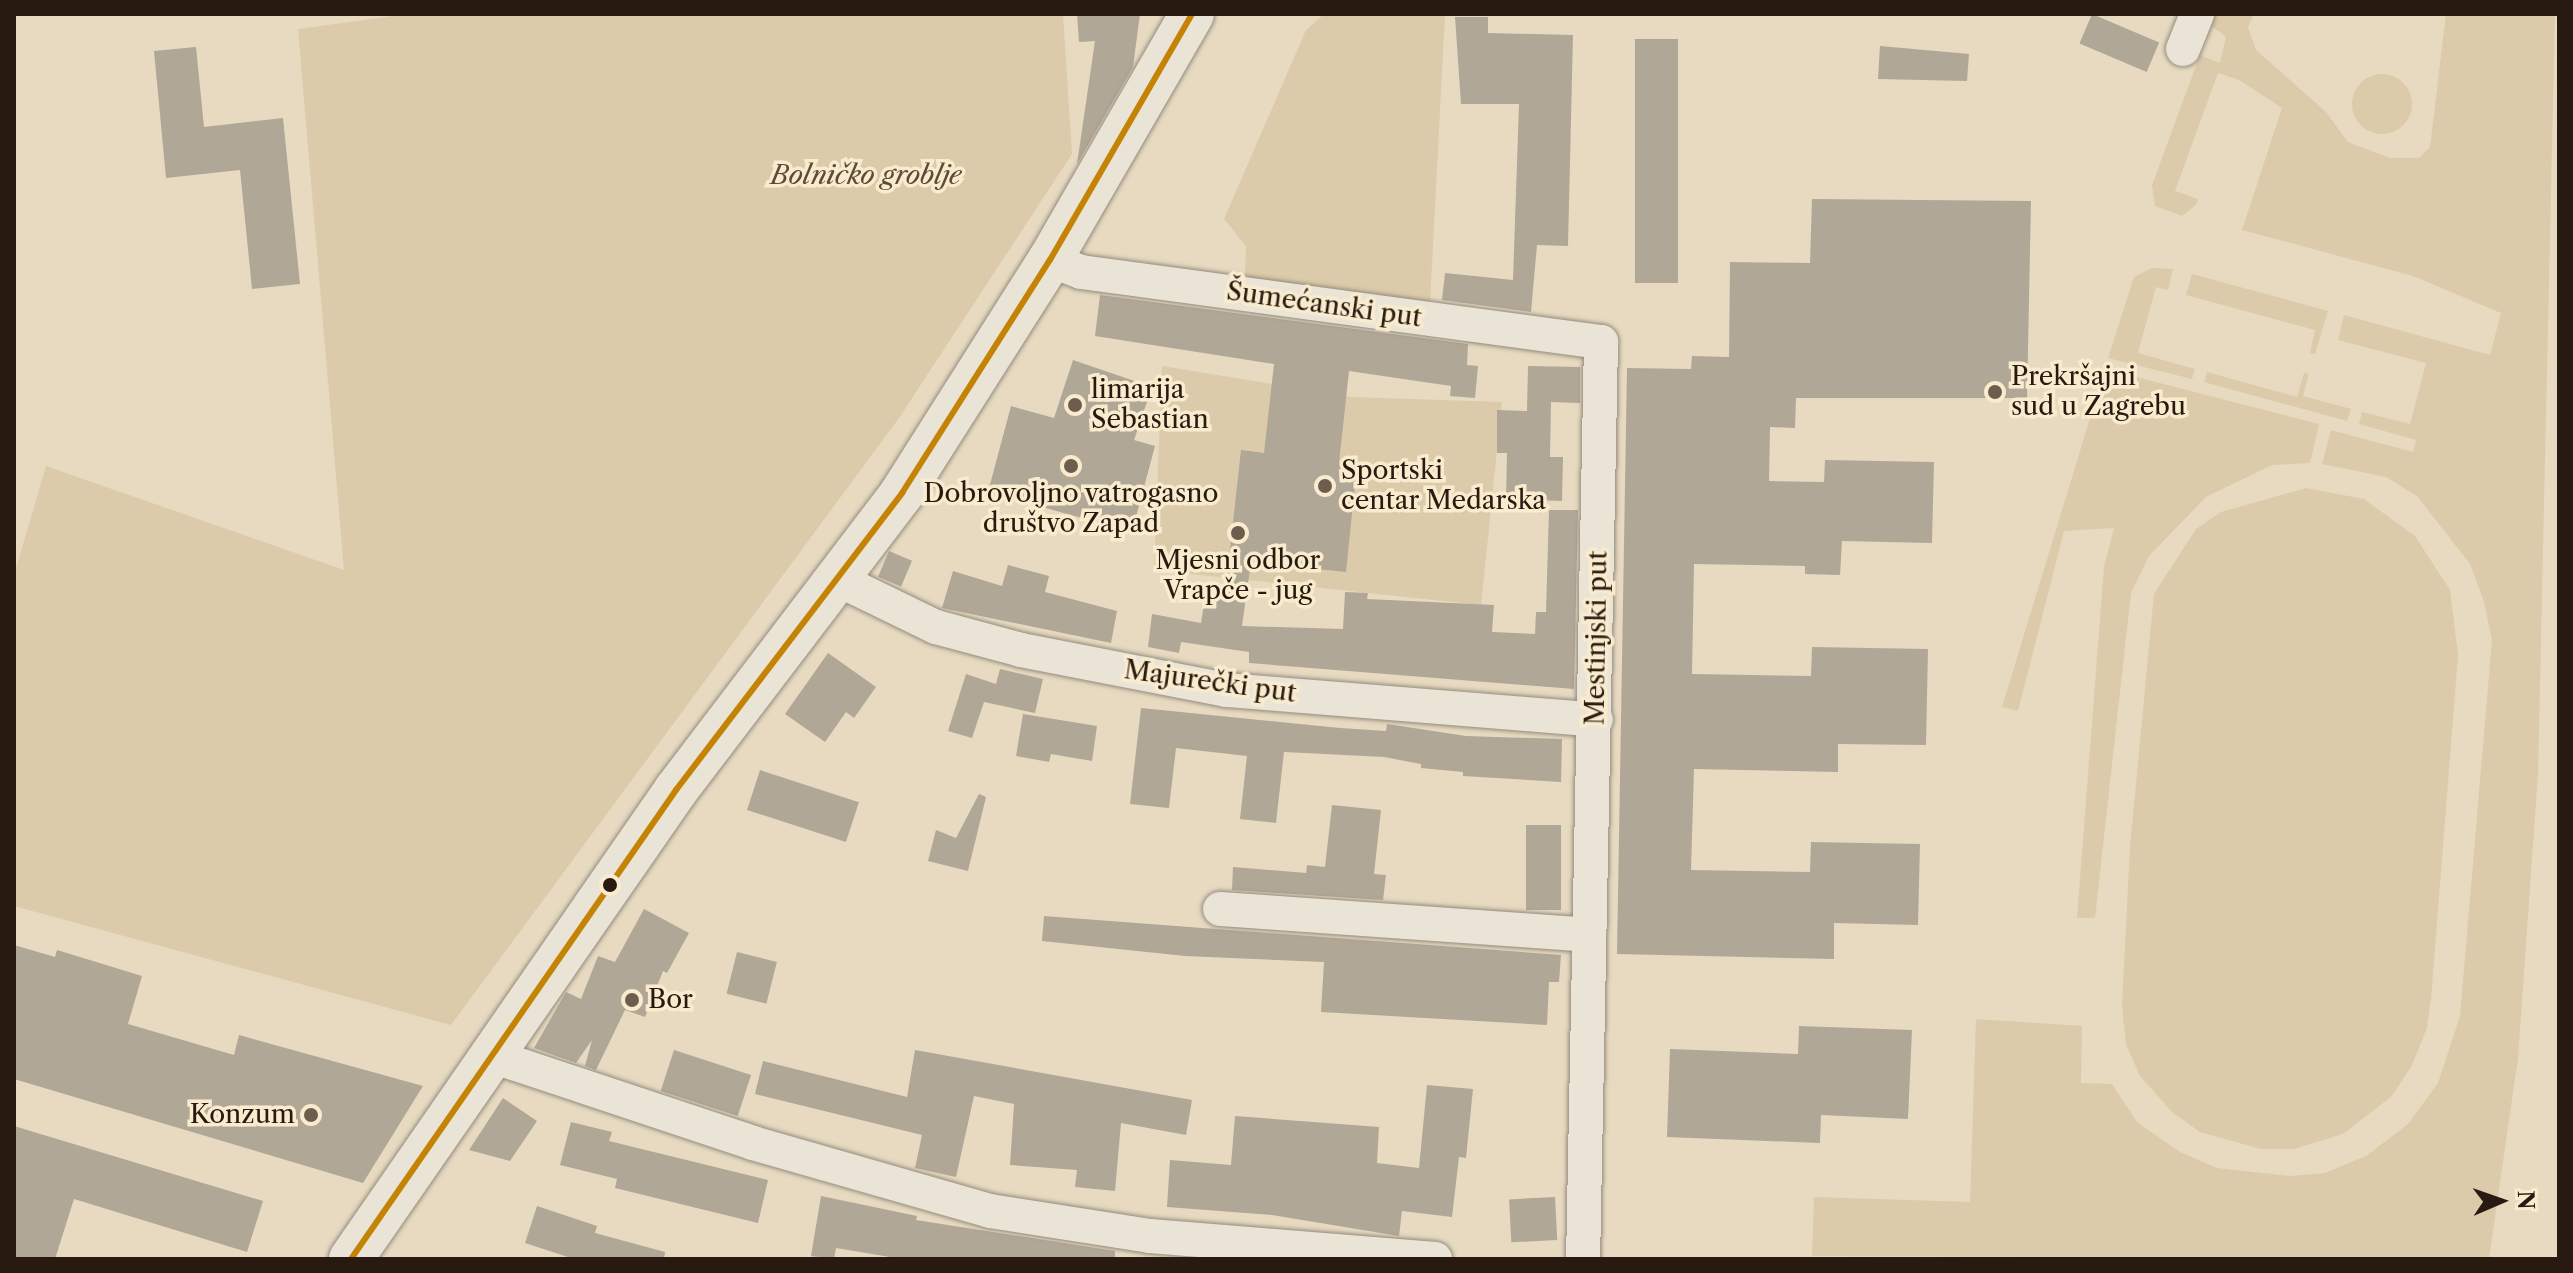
<!DOCTYPE html>
<meta charset="utf-8">
<style>
body{margin:0}
#map{position:relative;width:2573px;height:1273px;overflow:hidden;background:#e7dac1;font-family:"Libre Caslon Text",serif}
div>[style]{position:absolute}
[style*='--x']{left:calc(var(--x)*1px);top:calc(var(--y)*1px);width:calc(var(--w)*1px);rotate:calc(var(--a)*1deg)}
.green>*{inset:0;background:#dccbaa}
.round{border-radius:50%}
.building>*{inset:0;background:#b1a797;transform-origin:0 0}
.roads{filter:drop-shadow(0 0 2px #948b7c) drop-shadow(0 0 2px #948b7c)}
.street>*{height:34px;margin:-17px;padding:0 17px;transform-origin:17px;border-radius:17px;background:#eae4d7}
.secondary>*{height:44px;margin:-22px;padding:0 22px;transform-origin:22px;border-radius:22px;background:#eae4d7}
.bus-1>*{height:6px;margin:-3px;padding:0 3px;transform-origin:3px;border-radius:3px;background:#c48304}
.dots>*{width:22px;height:22px;translate:-50% -50%;box-sizing:border-box;border:4px solid #f9ebcd;border-radius:50%}
span{translate:-50% -50%;white-space:nowrap;text-align:center;line-height:1.15;-webkit-text-stroke:7px #f9ebcd;paint-order:stroke}
.park-label{font-size:26px;color:#5c4b39;font-style:italic}
.street-label{font-size:26px;color:#291a11}
.poi-label{font-size:26px;color:#291a11}
.left{translate:0 -50%;text-align:left}
.right{translate:-100% -50%;text-align:right}
.frame{position:absolute;inset:0;border:16px solid #291a11;pointer-events:none}
.north{position:absolute;left:2461px;top:1161px;width:80px;height:80px;-webkit-text-stroke:6px #f9ebcd;paint-order:stroke;rotate:88deg;font-size:22px;font-weight:700;line-height:32px;text-align:center;color:#291a11}
.north::after{content:'';display:block;margin:auto;width:28px;height:36px;background:#291a11;clip-path:polygon(50% 0,100% 100%,50% 72%,0 100%)}
</style>
<div id="map">
<div class="green">
<div style="clip-path:polygon(408px 14px,1063px 14px,1072px 154px,899px 418px,451px 1025px,14px 906px,14px 575px,46px 466px,344px 570px,298px 29px)"></div>
<div style="clip-path:polygon(1324px 14px,1445px 14px,1430px 303px,1245px 278px,1246px 246px,1224px 219px,1306px 30px)"></div>
<div style="clip-path:polygon(2216px 14px,2254px 14px,2248px 27px,2256px 50px,2326px 112px,2348px 142px,2390px 158px,2419px 158px,2430px 147px,2446px 14px,2555px 14px,2538px 774px,2518px 1058px,2489px 1259px,1812px 1256px,1814px 1197px,1970px 1202px,1976px 1019px,2082px 1026px,2081px 1083px,2112px 1084px,2137px 1122px,2180px 1152px,2217px 1168px,2291px 1176px,2325px 1173px,2366px 1156px,2408px 1124px,2438px 1083px,2460px 1016px,2492px 640px,2484px 602px,2470px 564px,2417px 496px,2386px 477px,2322px 464px,2331px 430px,2413px 452px,2416px 440px,2359px 424px,2362px 412px,2410px 424px,2426px 363px,2338px 340px,2344px 315px,2490px 355px,2501px 313px,2413px 276px,2242px 230px,2282px 108px,2239px 80px,2218px 73px,2175px 191px,2198px 199px,2196px 205px,2182px 216px,2155px 206px,2152px 185px,2200px 55px,2220px 63px,2226px 37px,2210px 25px)"></div>
<div class="round" style="left:2352px;top:74px;width:60px;height:60px"></div>
<div style="clip-path:polygon(2152px 268px,2173px 269px,2168px 290px,2156px 287px,2138px 353px,2195px 369px,2192px 379px,2108px 358px,2134px 277px)"></div>
<div style="clip-path:polygon(2192px 274px,2328px 311px,2315px 354px,2310px 353px,2315px 330px,2186px 295px)"></div>
<div style="clip-path:polygon(1162px 366px,1351px 397px,1502px 402px,1481px 605px,1154px 570px)"></div>
<div style="clip-path:polygon(2105px 369px,2319px 424px,2310px 463px,2272px 465px,2206px 497px,2149px 556px,2131px 593px,2095px 918px,2077px 918px,2104px 567px,2114px 528px,2064px 531px,2018px 711px,2002px 707px)"></div>
<div style="clip-path:polygon(2207px 372px,2297px 397px,2304px 373px,2309px 374px,2303px 396px,2351px 409px,2347px 421px,2204px 382px)"></div>
<div style="clip-path:polygon(2306px 488px,2364px 499px,2415px 536px,2450px 590px,2458px 655px,2431px 999px,2427px 1028px,2412px 1065px,2392px 1096px,2343px 1134px,2294px 1149px,2261px 1149px,2200px 1132px,2172px 1112px,2140px 1076px,2126px 1044px,2122px 1006px,2130px 847px,2154px 594px,2196px 529px,2221px 512px)"></div>
</div>
<div class="building">
<div style="clip-path:polygon(1077px 14px,1140px 14px,1133px 67px,1077px 164px,1095px 41px,1079px 42px)"></div>
<div style="left:2092px;top:14px;width:73px;height:32px;rotate:23deg"></div>
<div style="clip-path:polygon(1455px 17px,1488px 17px,1488px 33px,1573px 35px,1568px 246px,1537px 245px,1531px 312px,1442px 300px,1445px 273px,1513px 280px,1519px 104px,1461px 104px)"></div>
<div style="left:1635px;top:39px;width:43px;height:244px"></div>
<div style="clip-path:polygon(1880px 46px,1969px 54px,1967px 81px,1878px 79px)"></div>
<div style="clip-path:polygon(196px 47px,204px 127px,283px 118px,300px 284px,252px 289px,240px 170px,166px 178px,154px 51px)"></div>
<div style="clip-path:polygon(1812px 199px,2031px 201px,2027px 398px,1796px 398px,1795px 428px,1770px 427px,1769px 481px,1824px 482px,1825px 460px,1934px 462px,1932px 543px,1842px 541px,1840px 575px,1805px 574px,1805px 566px,1694px 564px,1692px 674px,1811px 676px,1812px 647px,1928px 649px,1926px 745px,1838px 744px,1838px 772px,1694px 769px,1691px 870px,1810px 872px,1811px 842px,1920px 844px,1918px 925px,1834px 923px,1834px 959px,1617px 954px,1627px 368px,1691px 369px,1692px 356px,1729px 357px,1730px 262px,1810px 263px)"></div>
<div style="clip-path:polygon(1100px 295px,1468px 344px,1467px 365px,1478px 366px,1475px 398px,1450px 396px,1451px 386px,1349px 371px,1339px 463px,1357px 465px,1346px 572px,1251px 562px,1242px 626px,1343px 629px,1345px 592px,1368px 593px,1367px 599px,1494px 605px,1492px 632px,1535px 634px,1536px 612px,1546px 612px,1549px 510px,1578px 510px,1574px 689px,1249px 663px,1249px 652px,1181px 642px,1179px 653px,1148px 647px,1152px 614px,1201px 623px,1206px 592px,1225px 595px,1241px 450px,1264px 453px,1274px 364px,1095px 336px)"></div>
<div style="clip-path:polygon(1073px 360px,1152px 387px,1134px 440px,1155px 446px,1132px 532px,988px 492px,1011px 406px,1054px 418px)"></div>
<div style="clip-path:polygon(1528px 366px,1580px 367px,1580px 403px,1551px 402px,1550px 457px,1563px 457px,1562px 501px,1506px 499px,1507px 453px,1497px 453px,1497px 410px,1527px 411px)"></div>
<div style="left:889px;top:551px;width:25px;height:28px;rotate:23deg"></div>
<div style="clip-path:polygon(1008px 565px,1049px 576px,1045px 592px,1117px 611px,1111px 643px,942px 608px,953px 571px,1002px 586px)"></div>
<div style="clip-path:polygon(828px 653px,876px 687px,854px 718px,846px 712px,825px 742px,785px 714px)"></div>
<div style="clip-path:polygon(1000px 669px,1043px 679px,1035px 713px,984px 702px,972px 738px,948px 731px,966px 674px,996px 684px)"></div>
<div style="clip-path:polygon(1141px 708px,1340px 728px,1386px 731px,1387px 724px,1466px 736px,1562px 739px,1561px 782px,1463px 776px,1463px 772px,1421px 768px,1421px 764px,1384px 757px,1284px 752px,1276px 823px,1240px 819px,1247px 756px,1176px 748px,1169px 808px,1130px 804px)"></div>
<div style="clip-path:polygon(1023px 714px,1097px 726px,1092px 761px,1051px 754px,1049px 762px,1016px 756px)"></div>
<div style="left:760px;top:770px;width:104px;height:42px;rotate:18deg"></div>
<div style="clip-path:polygon(979px 794px,986px 797px,968px 871px,928px 861px,936px 830px,956px 838px)"></div>
<div style="clip-path:polygon(1332px 805px,1381px 810px,1374px 874px,1386px 875px,1383px 900px,1232px 890px,1233px 867px,1306px 873px,1307px 865px,1325px 867px)"></div>
<div style="left:1526px;top:825px;width:35px;height:85px"></div>
<div style="clip-path:polygon(644px 909px,689px 933px,667px 973px,663px 971px,645px 1017px,625px 1010px,596px 1070px,585px 1066px,592px 1040px,576px 1063px,534px 1048px,566px 992px,581px 999px,598px 956px,615px 962px)"></div>
<div style="clip-path:polygon(1044px 916px,1561px 955px,1559px 982px,1549px 982px,1547px 1025px,1321px 1012px,1324px 962px,1185px 956px,1042px 941px)"></div>
<div style="clip-path:polygon(14px 945px,55px 957px,57px 950px,142px 976px,128px 1024px,234px 1055px,239px 1035px,423px 1086px,363px 1183px,14px 1079px)"></div>
<div style="left:737px;top:952px;width:41px;height:43px;rotate:14deg"></div>
<div style="clip-path:polygon(1799px 1026px,1912px 1030px,1908px 1119px,1821px 1115px,1820px 1143px,1667px 1137px,1670px 1049px,1798px 1054px)"></div>
<div style="left:674px;top:1050px;width:81px;height:43px;rotate:18deg"></div>
<div style="clip-path:polygon(915px 1050px,1192px 1100px,1186px 1135px,1121px 1123px,1115px 1191px,1075px 1187px,1077px 1170px,1010px 1165px,1014px 1104px,974px 1096px,956px 1177px,915px 1168px,922px 1135px,755px 1094px,763px 1061px,907px 1097px)"></div>
<div style="clip-path:polygon(1427px 1085px,1473px 1089px,1466px 1158px,1459px 1157px,1452px 1217px,1402px 1211px,1399px 1236px,1272px 1215px,1167px 1207px,1170px 1160px,1231px 1165px,1235px 1116px,1379px 1127px,1377px 1163px,1419px 1168px)"></div>
<div style="clip-path:polygon(503px 1098px,537px 1121px,510px 1161px,469px 1150px)"></div>
<div style="clip-path:polygon(571px 1122px,612px 1132px,609px 1141px,768px 1180px,758px 1223px,615px 1188px,617px 1179px,560px 1165px)"></div>
<div style="clip-path:polygon(14px 1126px,263px 1201px,247px 1252px,74px 1199px,55px 1259px,14px 1259px)"></div>
<div style="clip-path:polygon(821px 1196px,917px 1216px,916px 1220px,1115px 1251px,1115px 1259px,902px 1259px,836px 1248px,834px 1259px,811px 1256px)"></div>
<div style="left:1555px;top:1197px;width:43px;height:46px;rotate:87deg"></div>
<div style="clip-path:polygon(537px 1206px,597px 1226px,595px 1233px,665px 1252px,664px 1259px,574px 1259px,525px 1243px)"></div>
</div>
<div class="roads">
<div class="street">
<div style="--x:2183;--y:49;--w:38;--a:-68"></div>
<div style="--x:1050;--y:260;--w:33;--a:21"></div>
<div style="--x:1081;--y:272;--w:525;--a:7.67"></div>
<div style="--x:1601;--y:342;--w:917;--a:91.12"></div>
<div style="--x:839;--y:580;--w:108;--a:25.9"></div>
<div style="--x:936;--y:627;--w:88;--a:15.1"></div>
<div style="--x:1021;--y:650;--w:210;--a:11"></div>
<div style="--x:1227;--y:690;--w:370;--a:4.6"></div>
<div style="--x:1220;--y:909;--w:370;--a:4"></div>
<div style="--x:489;--y:1055;--w:278;--a:18.4"></div>
<div style="--x:753;--y:1143;--w:247;--a:16"></div>
<div style="--x:990;--y:1211;--w:162;--a:8.9"></div>
<div style="--x:1150;--y:1236;--w:286;--a:4.6"></div>
</div>
<div class="secondary">
<div style="--x:351;--y:1259;--w:571;--a:-55.28"></div>
<div style="--x:676;--y:790;--w:373;--a:-52.7"></div>
<div style="--x:902;--y:493;--w:276;--a:-57.6"></div>
<div style="--x:1050;--y:260;--w:284;--a:-60"></div>
</div>
</div>
<div class="bus-1">
<div style="--x:351;--y:1259;--w:571;--a:-55.28"></div>
<div style="--x:676;--y:790;--w:373;--a:-52.7"></div>
<div style="--x:902;--y:493;--w:276;--a:-57.6"></div>
<div style="--x:1050;--y:260;--w:284;--a:-60"></div>
</div>
<div class="dots">
<div style="left:1995px;top:392px;background:#6c5d4f"></div>
<div style="left:1075px;top:405px;background:#6c5d4f"></div>
<div style="left:1071px;top:466px;background:#6c5d4f"></div>
<div style="left:1325px;top:486px;background:#6c5d4f"></div>
<div style="left:1238px;top:533px;background:#6c5d4f"></div>
<div style="left:610px;top:885px;background:#291a11"></div>
<div style="left:632px;top:1000px;background:#6c5d4f"></div>
<div style="left:311px;top:1115px;background:#6c5d4f"></div>
</div>
<div class="park-label">
<span style="left:866px;top:176px">Bolničko groblje</span>
</div>
<div class="street-label">
<span style="left:1324px;top:305px;rotate:8deg">Šumećanski put</span>
<span style="left:1597px;top:638px;rotate:-89deg">Mestinjski put</span>
<span style="left:1210px;top:682px;rotate:8deg">Majurečki put</span>
</div>
<div class="poi-label">
<span class="left" style="left:2011px;top:392px">Prekršajni<br>sud u Zagrebu</span>
<span class="left" style="left:1091px;top:405px">limarija<br>Sebastian</span>
<span class="left" style="left:1341px;top:486px">Sportski<br>centar Medarska</span>
<span style="left:1071px;top:509px">Dobrovoljno vatrogasno<br>društvo Zapad</span>
<span style="left:1238px;top:576px">Mjesni odbor<br>Vrapče - jug</span>
<span class="left" style="left:648px;top:1000px">Bor</span>
<span class="right" style="left:295px;top:1115px">Konzum</span>
</div>
<div class="frame"></div>
<div class="north">N</div>
</div>
